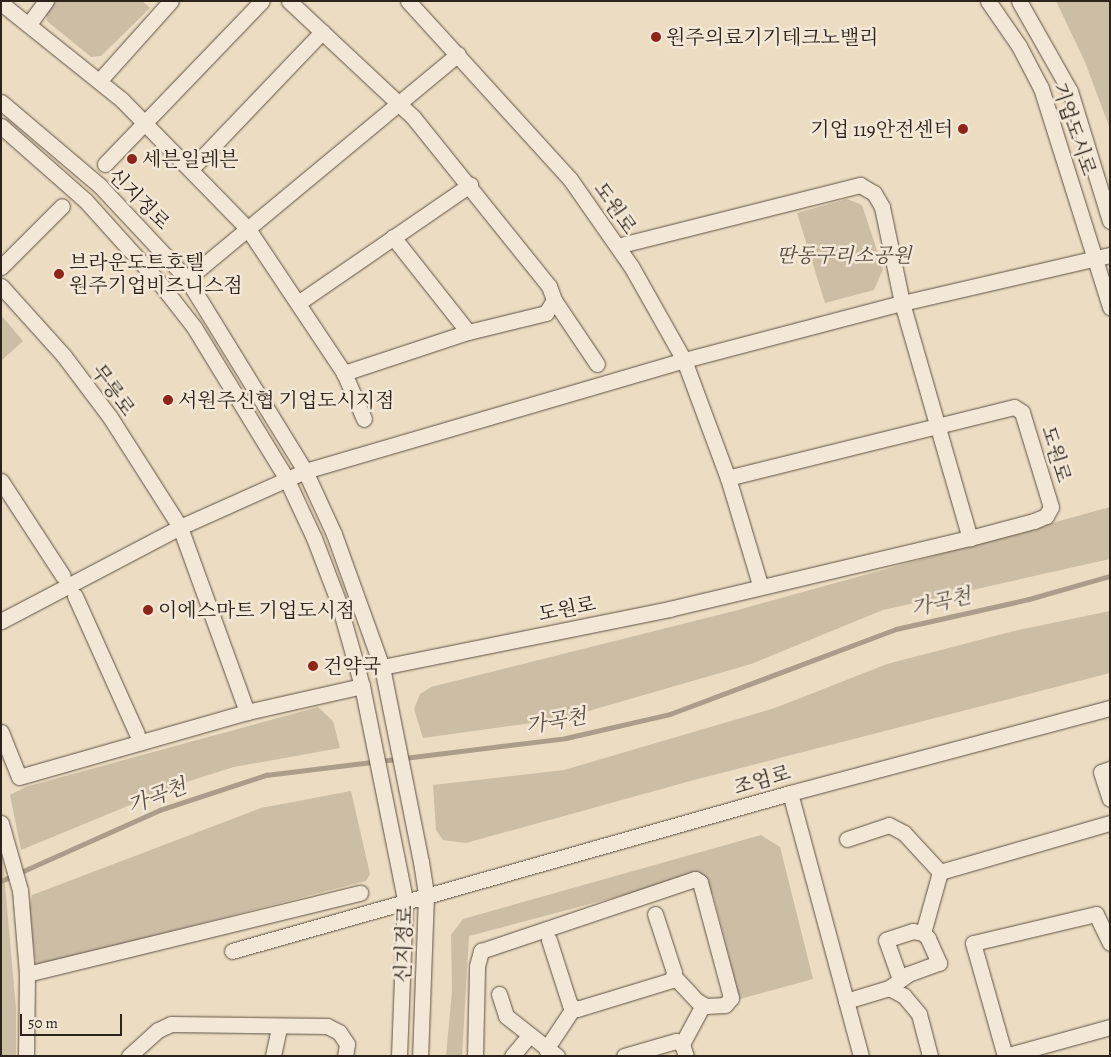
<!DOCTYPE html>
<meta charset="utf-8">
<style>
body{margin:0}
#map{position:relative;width:1111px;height:1057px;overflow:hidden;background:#ecdcc2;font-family:Alegreya,"Noto Serif KR",serif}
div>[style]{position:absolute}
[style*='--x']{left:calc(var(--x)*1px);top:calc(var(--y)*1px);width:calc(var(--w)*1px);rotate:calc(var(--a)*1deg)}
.green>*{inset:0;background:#ccbda5}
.stream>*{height:4.5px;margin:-2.25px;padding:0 2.25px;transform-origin:2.25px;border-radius:2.25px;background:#ab9d89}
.roads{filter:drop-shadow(0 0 1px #5d5144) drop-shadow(0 0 1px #5d5144)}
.minor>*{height:15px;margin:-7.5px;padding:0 7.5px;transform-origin:7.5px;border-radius:7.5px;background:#f3e8d7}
.dots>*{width:14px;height:14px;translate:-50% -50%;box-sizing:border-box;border:2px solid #f3e8d7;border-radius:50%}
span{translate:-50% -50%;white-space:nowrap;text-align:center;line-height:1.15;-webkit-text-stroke:5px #f3e8d7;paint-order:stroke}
.poi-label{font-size:20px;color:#2d231a}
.left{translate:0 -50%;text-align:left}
.right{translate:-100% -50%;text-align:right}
.street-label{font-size:20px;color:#2d231a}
.park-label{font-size:20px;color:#554a3d;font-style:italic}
.water-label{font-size:21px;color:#594e41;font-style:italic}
.frame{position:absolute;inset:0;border:2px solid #2d231a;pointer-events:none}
.scale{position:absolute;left:20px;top:1014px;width:102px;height:22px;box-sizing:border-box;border:2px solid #2d231a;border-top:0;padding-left:6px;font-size:15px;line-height:18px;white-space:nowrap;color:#2d231a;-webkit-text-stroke:4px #f3e8d7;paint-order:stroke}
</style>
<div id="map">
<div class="green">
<div style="clip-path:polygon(54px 1px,142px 1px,150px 8px,101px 56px,91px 57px,47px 21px,46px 11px)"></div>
<div style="clip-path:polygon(1056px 1px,1110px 1px,1110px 129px,1085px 62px)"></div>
<div style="clip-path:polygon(847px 199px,862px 205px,883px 269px,874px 290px,825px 303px,797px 213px)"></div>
<div style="clip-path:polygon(1px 315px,23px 341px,1px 361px)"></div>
<div style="clip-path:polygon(1110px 507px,1110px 559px,883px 610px,751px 664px,561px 719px,423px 738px,414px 709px,420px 694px,431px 687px,738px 610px)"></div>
<div style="clip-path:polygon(1110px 611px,1110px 673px,694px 780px,466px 843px,443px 840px,436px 830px,433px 785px,564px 770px,775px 708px,887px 664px,1014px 631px)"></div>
<div style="clip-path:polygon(318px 707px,333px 721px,340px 748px,234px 767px,186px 782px,21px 850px,10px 795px,25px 787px)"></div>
<div style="clip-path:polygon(351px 791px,370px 874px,366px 881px,36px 966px,29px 910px,32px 895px,261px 808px)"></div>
<div style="clip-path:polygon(761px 835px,780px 847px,813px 979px,740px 999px,713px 894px,707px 891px,705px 877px,699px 875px,469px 936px,462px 1056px,446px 1056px,452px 991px,451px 935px,463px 919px)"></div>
<div style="clip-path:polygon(1px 840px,16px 1009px,16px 1056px,1px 1056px)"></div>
</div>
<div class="stream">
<div style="--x:1;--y:881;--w:174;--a:-24.1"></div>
<div style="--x:160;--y:810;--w:112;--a:-18.3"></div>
<div style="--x:266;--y:775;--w:302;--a:-7"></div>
<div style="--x:566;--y:738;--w:107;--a:-13"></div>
<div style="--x:670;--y:714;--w:241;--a:-20.6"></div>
<div style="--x:896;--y:629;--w:136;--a:-12.7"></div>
<div style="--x:1029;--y:599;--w:84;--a:-15.9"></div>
</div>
<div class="roads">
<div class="minor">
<div style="--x:289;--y:1;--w:170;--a:43.1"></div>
<div style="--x:413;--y:117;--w:217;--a:51.2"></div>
<div style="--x:549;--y:286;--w:15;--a:70"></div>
<div style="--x:554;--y:300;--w:15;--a:122"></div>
<div style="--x:546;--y:313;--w:80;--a:166.3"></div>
<div style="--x:468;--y:332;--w:131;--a:161.7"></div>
<div style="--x:408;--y:1;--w:241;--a:47.7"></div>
<div style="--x:570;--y:179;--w:106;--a:55"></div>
<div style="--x:631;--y:266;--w:108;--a:60.6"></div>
<div style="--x:684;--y:360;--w:126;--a:69.6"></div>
<div style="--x:728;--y:478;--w:112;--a:73.3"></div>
<div style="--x:988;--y:1;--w:55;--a:55.4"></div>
<div style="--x:1019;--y:46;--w:47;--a:62.4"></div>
<div style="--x:1041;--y:88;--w:230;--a:72.5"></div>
<div style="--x:1019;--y:1;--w:103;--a:60.5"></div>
<div style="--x:1070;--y:91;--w:136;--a:72.9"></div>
<div style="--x:1;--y:3;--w:155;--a:38.7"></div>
<div style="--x:122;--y:100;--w:180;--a:45.7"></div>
<div style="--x:248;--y:229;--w:173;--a:56.3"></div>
<div style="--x:344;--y:373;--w:50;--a:66.5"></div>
<div style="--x:29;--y:24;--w:29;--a:-54"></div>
<div style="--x:100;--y:80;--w:106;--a:-48.1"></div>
<div style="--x:1;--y:102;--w:130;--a:40.3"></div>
<div style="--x:100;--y:186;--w:127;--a:46.9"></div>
<div style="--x:187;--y:279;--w:225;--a:58.4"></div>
<div style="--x:305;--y:471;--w:69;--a:65.3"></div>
<div style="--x:334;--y:534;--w:141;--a:70.2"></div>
<div style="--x:382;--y:667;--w:199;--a:78.7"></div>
<div style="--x:421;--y:862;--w:33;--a:81"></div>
<div style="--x:426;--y:895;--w:161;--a:92.1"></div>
<div style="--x:1;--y:126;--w:112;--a:41.4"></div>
<div style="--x:85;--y:200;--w:109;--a:48"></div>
<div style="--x:158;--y:281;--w:58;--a:52"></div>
<div style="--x:194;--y:327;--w:177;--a:58.6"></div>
<div style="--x:286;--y:478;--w:66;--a:65"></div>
<div style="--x:314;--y:538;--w:67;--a:69.1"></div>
<div style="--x:338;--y:601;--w:88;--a:74.2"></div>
<div style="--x:362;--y:686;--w:218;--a:78.6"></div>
<div style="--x:405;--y:900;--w:156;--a:92.2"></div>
<div style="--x:105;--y:164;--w:226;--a:-46.1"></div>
<div style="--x:191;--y:169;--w:190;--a:-46.3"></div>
<div style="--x:393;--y:237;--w:121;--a:51.7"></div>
<div style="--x:617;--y:246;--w:251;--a:-14.1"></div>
<div style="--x:860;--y:185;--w:16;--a:30"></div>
<div style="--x:874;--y:193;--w:16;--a:60"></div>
<div style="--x:882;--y:207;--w:98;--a:78.2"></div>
<div style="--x:902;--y:303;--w:245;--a:73.9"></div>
<div style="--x:1;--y:267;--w:86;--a:-45"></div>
<div style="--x:187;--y:279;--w:352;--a:-39.7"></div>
<div style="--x:1;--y:286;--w:94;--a:48"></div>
<div style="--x:64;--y:356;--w:76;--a:53"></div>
<div style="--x:110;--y:417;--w:130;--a:57.5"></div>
<div style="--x:180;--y:527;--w:197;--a:70.1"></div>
<div style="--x:554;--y:300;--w:77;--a:56.1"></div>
<div style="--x:298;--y:303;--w:209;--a:-34.5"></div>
<div style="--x:1;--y:481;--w:113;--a:56.9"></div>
<div style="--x:75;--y:596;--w:151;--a:65.8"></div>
<div style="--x:1;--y:621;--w:202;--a:-27.7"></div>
<div style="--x:180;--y:527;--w:137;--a:-24.1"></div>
<div style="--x:305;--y:471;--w:395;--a:-16.3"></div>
<div style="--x:684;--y:360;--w:225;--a:-14.7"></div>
<div style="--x:902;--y:303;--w:213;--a:-13"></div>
<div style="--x:382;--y:667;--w:293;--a:-11.4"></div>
<div style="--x:669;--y:609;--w:309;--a:-13.3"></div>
<div style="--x:970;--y:538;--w:66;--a:-14.9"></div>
<div style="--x:1034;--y:521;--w:13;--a:-23"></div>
<div style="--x:1046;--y:516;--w:10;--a:-61"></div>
<div style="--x:1051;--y:507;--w:99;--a:-107"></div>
<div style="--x:1022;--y:412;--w:9;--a:-148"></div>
<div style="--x:1014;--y:407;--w:295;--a:166.1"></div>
<div style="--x:1;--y:732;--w:48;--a:68.2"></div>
<div style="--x:19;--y:777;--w:237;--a:-15.9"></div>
<div style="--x:247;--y:712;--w:118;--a:-12.7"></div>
<div style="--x:1110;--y:769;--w:9;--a:162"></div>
<div style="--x:1101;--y:772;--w:28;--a:72"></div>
<div style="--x:790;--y:793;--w:272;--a:74.9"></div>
<div style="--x:1;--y:823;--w:70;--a:74.2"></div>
<div style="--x:20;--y:890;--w:84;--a:85.2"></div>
<div style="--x:27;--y:974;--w:82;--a:90.7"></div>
<div style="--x:847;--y:839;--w:44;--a:-18.4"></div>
<div style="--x:889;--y:825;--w:17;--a:28"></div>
<div style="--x:904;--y:833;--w:53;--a:47.3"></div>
<div style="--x:923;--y:933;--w:63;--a:-74.4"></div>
<div style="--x:940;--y:872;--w:177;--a:-16.1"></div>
<div style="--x:549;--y:940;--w:68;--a:72.1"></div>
<div style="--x:570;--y:1005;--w:8;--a:30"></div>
<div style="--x:577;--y:1009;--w:99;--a:-17"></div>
<div style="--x:672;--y:980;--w:8;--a:-76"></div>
<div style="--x:674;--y:972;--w:61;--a:-108.1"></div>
<div style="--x:1110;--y:943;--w:32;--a:-116"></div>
<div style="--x:1096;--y:914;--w:126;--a:166.7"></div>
<div style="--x:973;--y:943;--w:117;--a:74.2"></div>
<div style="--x:1005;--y:1056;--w:109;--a:-15.4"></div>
<div style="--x:232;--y:951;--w:580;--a:-15.81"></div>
<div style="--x:790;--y:793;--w:331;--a:-14.9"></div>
<div style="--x:27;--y:974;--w:343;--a:-13.7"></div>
<div style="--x:889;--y:988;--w:17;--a:28"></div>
<div style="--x:904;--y:996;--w:23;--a:50"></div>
<div style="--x:919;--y:1014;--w:43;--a:75.3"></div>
<div style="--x:499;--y:994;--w:23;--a:72"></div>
<div style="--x:506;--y:1016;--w:65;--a:38.1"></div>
<div style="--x:846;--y:1001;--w:45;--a:-16.8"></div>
<div style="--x:889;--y:988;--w:24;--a:-36"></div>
<div style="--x:908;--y:974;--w:33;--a:-20"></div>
<div style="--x:939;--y:963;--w:27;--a:-114"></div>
<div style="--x:928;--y:938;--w:7;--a:-135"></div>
<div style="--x:923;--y:933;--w:10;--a:-169"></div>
<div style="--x:913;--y:931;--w:28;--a:162"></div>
<div style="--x:886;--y:940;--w:41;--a:70.3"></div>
<div style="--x:682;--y:1044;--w:44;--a:-61.7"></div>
<div style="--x:546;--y:1049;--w:50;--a:-56.3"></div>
<div style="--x:129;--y:1056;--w:39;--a:-42"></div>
<div style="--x:158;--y:1030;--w:14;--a:-25"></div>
<div style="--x:171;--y:1024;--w:156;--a:0.7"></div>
<div style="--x:327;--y:1026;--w:13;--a:27"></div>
<div style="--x:339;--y:1032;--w:14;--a:56"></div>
<div style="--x:347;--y:1044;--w:12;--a:99"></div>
<div style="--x:273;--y:1056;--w:30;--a:-78"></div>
<div style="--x:475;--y:1056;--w:90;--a:-88.7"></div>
<div style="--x:477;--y:966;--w:16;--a:-75"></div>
<div style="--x:481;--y:951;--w:226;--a:-18.6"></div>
<div style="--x:695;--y:879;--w:6;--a:31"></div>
<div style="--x:700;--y:882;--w:120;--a:75"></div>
<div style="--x:731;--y:998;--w:9;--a:131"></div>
<div style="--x:725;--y:1005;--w:19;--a:177"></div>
<div style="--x:706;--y:1006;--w:10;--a:-151"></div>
<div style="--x:697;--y:1001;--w:34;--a:-133"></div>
<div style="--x:512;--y:1056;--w:26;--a:-50"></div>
<div style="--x:624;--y:1056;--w:54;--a:-16.1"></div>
<div style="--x:676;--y:1041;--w:7;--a:27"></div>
<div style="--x:682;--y:1044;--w:13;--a:72"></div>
</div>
</div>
<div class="dots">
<div style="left:656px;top:37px;background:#8f2418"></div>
<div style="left:963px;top:129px;background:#8f2418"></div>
<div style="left:132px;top:159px;background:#8f2418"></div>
<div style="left:59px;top:274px;background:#8f2418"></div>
<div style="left:168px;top:400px;background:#8f2418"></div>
<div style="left:148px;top:610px;background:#8f2418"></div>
<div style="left:313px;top:666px;background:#8f2418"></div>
</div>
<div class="poi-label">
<span class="left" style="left:666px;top:37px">원주의료기기테크노밸리</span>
<span class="right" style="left:953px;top:129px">기업 119안전센터</span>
<span class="left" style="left:142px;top:159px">세븐일레븐</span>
<span class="left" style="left:69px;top:274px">브라운도트호텔<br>원주기업비즈니스점</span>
<span class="left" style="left:178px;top:400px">서원주신협 기업도시지점</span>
<span class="left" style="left:158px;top:610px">이에스마트 기업도시점</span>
<span class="left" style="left:323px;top:666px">건약국</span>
</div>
<div class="street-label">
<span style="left:1074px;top:129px;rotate:71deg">기업도시로</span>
<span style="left:139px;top:199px;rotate:45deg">신지정로</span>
<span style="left:615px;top:208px;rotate:55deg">도원로</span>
<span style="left:113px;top:390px;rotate:54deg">무릉로</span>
<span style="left:1056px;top:454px;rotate:73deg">도원로</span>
<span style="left:567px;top:609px;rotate:-11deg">도원로</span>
<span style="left:762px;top:780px;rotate:-16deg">조엄로</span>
<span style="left:404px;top:944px;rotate:-88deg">신지정로</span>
</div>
<div class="park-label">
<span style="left:844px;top:255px">딴동구리소공원</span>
</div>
<div class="water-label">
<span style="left:941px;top:602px;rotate:-13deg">가곡천</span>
<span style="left:556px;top:721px;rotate:-10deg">가곡천</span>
<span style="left:157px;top:796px;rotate:-21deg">가곡천</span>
</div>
<div class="frame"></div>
<div class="scale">50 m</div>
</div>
